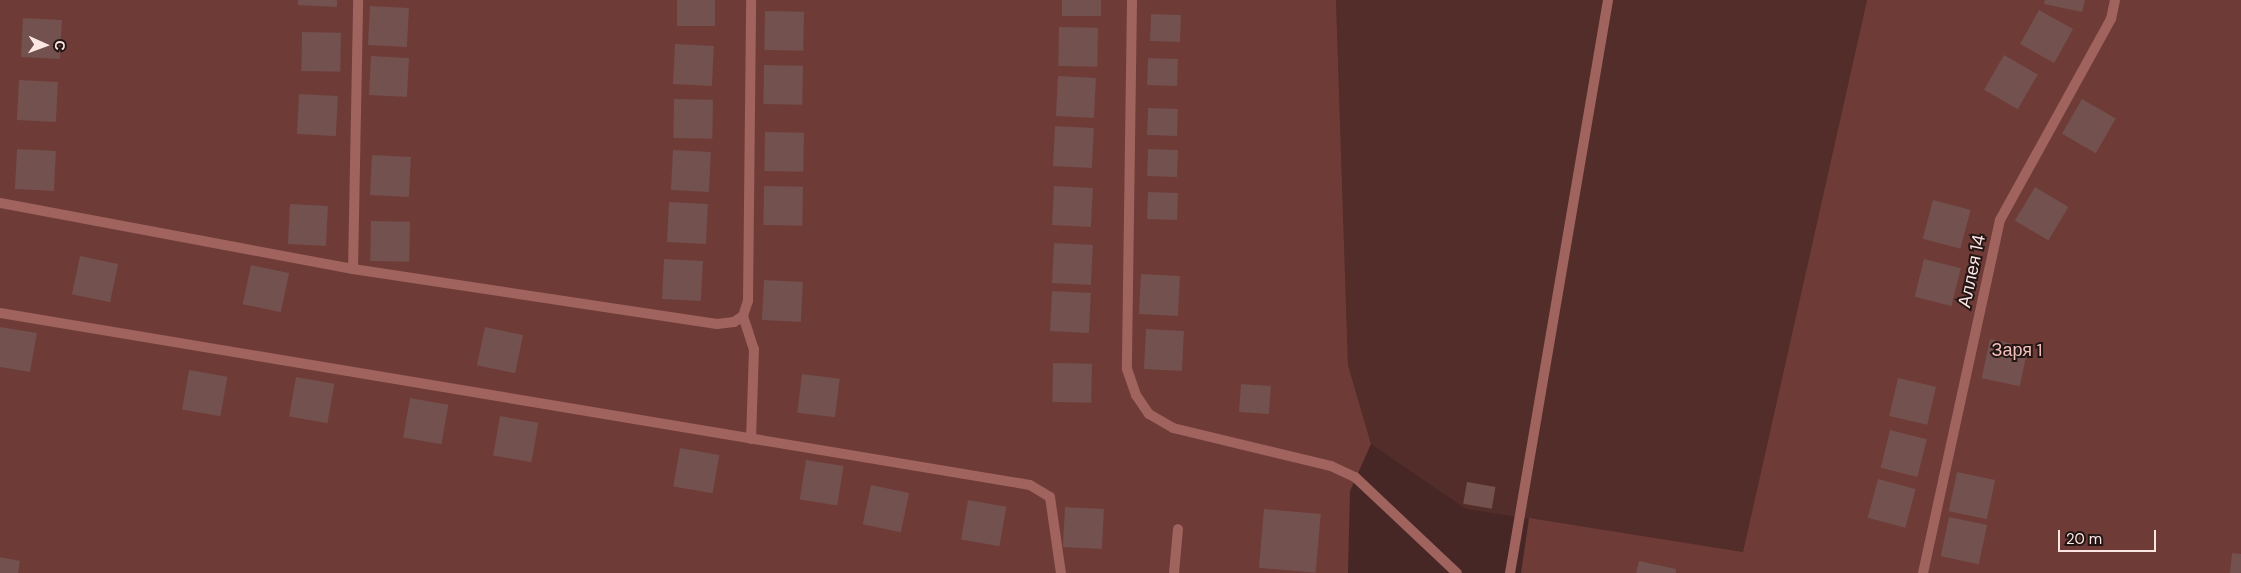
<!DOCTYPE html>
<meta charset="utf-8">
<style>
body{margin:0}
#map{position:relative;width:2241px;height:573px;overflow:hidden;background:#462725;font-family:"DM Sans",sans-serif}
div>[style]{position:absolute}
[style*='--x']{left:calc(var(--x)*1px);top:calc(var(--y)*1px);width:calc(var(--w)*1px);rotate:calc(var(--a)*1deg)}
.built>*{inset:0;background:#532d2a}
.green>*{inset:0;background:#6e3b37}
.building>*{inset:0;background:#73514e;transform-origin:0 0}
.lane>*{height:10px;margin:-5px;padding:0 5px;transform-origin:5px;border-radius:5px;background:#a0635d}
span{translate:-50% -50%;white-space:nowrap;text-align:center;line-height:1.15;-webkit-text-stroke:4px #231513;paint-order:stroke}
.street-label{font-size:18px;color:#fbe6e4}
.park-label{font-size:18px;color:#f4c1bc}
.north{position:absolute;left:20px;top:20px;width:50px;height:50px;-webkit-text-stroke:4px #231513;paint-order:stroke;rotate:92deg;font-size:14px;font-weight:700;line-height:20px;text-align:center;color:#fbe6e4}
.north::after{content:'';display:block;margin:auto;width:18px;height:22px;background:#fbe6e4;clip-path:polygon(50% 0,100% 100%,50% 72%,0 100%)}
.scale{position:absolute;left:2058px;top:530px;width:98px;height:22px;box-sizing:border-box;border:2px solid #fbe6e4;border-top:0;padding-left:6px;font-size:15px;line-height:18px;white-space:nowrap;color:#fbe6e4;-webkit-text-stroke:4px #231513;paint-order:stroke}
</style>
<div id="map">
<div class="built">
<div style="clip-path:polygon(1336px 0,1867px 0,1743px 552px,1466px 509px,1371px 444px,1348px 365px)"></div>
</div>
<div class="green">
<div style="clip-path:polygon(0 0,1336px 0,1348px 365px,1371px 444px,1350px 491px,1348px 573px,0 573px)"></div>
<div style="clip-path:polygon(1867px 0,2241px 0,2241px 573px,1521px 573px,1529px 518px,1743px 552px)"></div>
</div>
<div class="building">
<div style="clip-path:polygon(298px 0,337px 0,337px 7px,298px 5px)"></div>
<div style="left:677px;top:0;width:38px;height:26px"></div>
<div style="left:1062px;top:0;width:39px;height:16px"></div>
<div style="clip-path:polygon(2045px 0,2085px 0,2082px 12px,2044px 4px)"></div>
<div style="left:370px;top:6px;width:39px;height:39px;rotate:3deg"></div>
<div style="left:2039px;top:10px;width:39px;height:39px;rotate:29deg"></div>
<div style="left:765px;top:11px;width:39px;height:39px;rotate:1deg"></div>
<div style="left:1151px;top:14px;width:30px;height:27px;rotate:2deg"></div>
<div style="left:23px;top:18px;width:39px;height:39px;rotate:3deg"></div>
<div style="left:1059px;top:27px;width:39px;height:39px;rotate:1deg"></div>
<div style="left:302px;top:32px;width:39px;height:39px;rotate:1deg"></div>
<div style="left:675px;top:44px;width:39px;height:40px;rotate:3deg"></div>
<div style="left:2004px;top:55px;width:39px;height:40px;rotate:30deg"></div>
<div style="left:371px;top:56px;width:38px;height:39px;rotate:3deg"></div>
<div style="left:1148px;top:58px;width:30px;height:27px;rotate:2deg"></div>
<div style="left:764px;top:65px;width:39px;height:39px;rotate:1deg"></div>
<div style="left:1058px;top:76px;width:38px;height:40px;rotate:3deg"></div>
<div style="left:19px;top:80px;width:39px;height:40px;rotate:3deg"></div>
<div style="left:299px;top:94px;width:39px;height:40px;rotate:3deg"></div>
<div style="left:674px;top:99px;width:39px;height:39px;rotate:1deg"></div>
<div style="left:2082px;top:99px;width:39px;height:40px;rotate:30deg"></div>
<div style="left:1148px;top:108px;width:30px;height:27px;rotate:2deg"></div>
<div style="left:1055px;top:126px;width:39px;height:40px;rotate:3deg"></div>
<div style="left:765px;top:132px;width:39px;height:39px;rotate:1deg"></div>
<div style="left:17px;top:149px;width:39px;height:40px;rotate:3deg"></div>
<div style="left:1148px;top:149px;width:30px;height:27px;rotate:2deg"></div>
<div style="left:673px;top:150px;width:38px;height:40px;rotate:3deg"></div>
<div style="left:372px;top:155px;width:39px;height:40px;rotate:3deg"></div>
<div style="left:764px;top:186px;width:39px;height:39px;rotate:1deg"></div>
<div style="left:1054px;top:186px;width:39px;height:39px;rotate:3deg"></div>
<div style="left:2035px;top:187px;width:39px;height:39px;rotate:31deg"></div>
<div style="left:1148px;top:192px;width:30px;height:27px;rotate:2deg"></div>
<div style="left:1933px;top:200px;width:39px;height:40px;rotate:15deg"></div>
<div style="left:669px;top:202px;width:39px;height:40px;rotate:3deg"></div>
<div style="left:290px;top:204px;width:38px;height:40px;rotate:3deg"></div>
<div style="left:371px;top:221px;width:39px;height:40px;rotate:1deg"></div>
<div style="left:1054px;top:243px;width:39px;height:40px;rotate:3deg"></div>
<div style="left:80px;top:256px;width:39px;height:39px;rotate:12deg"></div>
<div style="left:664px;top:259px;width:39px;height:40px;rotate:3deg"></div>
<div style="left:1924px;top:259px;width:38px;height:39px;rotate:14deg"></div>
<div style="left:251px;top:265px;width:39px;height:40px;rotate:12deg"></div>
<div style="left:1141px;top:274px;width:39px;height:40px;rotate:3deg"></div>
<div style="left:764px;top:280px;width:39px;height:40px;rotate:3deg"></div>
<div style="left:1052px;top:291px;width:39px;height:40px;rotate:3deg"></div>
<div style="clip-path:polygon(0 327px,37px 333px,30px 372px,0 367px)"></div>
<div style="left:485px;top:327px;width:39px;height:39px;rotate:12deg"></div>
<div style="left:1146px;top:329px;width:38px;height:40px;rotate:3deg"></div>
<div style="left:1990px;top:339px;width:39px;height:40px;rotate:12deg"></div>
<div style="left:1053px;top:363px;width:39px;height:39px;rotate:1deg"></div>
<div style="left:189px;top:370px;width:39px;height:40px;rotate:10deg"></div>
<div style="left:802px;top:374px;width:38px;height:39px;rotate:7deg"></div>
<div style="left:296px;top:377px;width:39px;height:40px;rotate:10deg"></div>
<div style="left:1898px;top:378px;width:39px;height:39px;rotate:13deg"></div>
<div style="left:1241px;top:384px;width:30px;height:28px;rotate:4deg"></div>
<div style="left:410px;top:398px;width:39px;height:40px;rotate:10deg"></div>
<div style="left:500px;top:416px;width:39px;height:40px;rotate:10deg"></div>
<div style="left:1890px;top:430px;width:38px;height:39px;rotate:14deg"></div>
<div style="left:680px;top:448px;width:40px;height:39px;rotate:10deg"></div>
<div style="left:806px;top:460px;width:38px;height:40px;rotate:9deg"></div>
<div style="left:1957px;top:472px;width:39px;height:40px;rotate:12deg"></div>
<div style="left:1878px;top:479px;width:39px;height:40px;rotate:15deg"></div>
<div style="left:1467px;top:482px;width:29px;height:22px;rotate:10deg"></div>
<div style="left:871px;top:485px;width:39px;height:40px;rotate:12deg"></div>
<div style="left:968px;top:500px;width:39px;height:40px;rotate:10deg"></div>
<div style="left:1065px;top:507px;width:39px;height:40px;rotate:3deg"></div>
<div style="left:1264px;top:509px;width:57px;height:59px;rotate:5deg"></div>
<div style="left:1949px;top:517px;width:39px;height:40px;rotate:12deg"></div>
<div style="clip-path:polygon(2232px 553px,2241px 554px,2241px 573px,2230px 573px)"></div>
<div style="clip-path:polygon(0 557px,20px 561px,18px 573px,0 573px)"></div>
<div style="clip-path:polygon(1639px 561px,1676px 569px,1676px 573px,1636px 573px)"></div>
</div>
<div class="lane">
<div style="--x:1132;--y:0;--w:369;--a:90.8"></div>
<div style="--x:1127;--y:369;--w:28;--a:71"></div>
<div style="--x:1136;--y:395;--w:23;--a:56"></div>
<div style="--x:1149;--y:414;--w:28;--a:30"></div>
<div style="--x:1173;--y:428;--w:163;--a:13.5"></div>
<div style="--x:1331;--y:466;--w:26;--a:25"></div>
<div style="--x:1355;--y:477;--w:140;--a:43.3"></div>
<div style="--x:0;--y:203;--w:359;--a:10.6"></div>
<div style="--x:353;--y:269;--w:368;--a:8.6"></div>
<div style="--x:717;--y:324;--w:17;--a:-7"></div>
<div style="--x:734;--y:322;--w:11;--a:-34"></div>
<div style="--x:743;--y:316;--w:16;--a:-72"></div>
<div style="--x:748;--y:301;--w:301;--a:-89.4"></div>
<div style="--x:353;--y:269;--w:269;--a:-88.9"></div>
<div style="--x:0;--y:313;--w:1044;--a:9.48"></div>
<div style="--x:1030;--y:485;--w:23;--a:31"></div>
<div style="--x:1050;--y:497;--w:77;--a:81.8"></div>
<div style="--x:743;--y:316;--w:35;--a:72"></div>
<div style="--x:754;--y:349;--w:90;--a:91.9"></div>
<div style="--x:1174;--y:573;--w:44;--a:-84.8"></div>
<div style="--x:1510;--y:573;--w:581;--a:-80.29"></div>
<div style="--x:1923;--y:573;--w:361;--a:-77.7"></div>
<div style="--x:2000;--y:220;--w:230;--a:-61.1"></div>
<div style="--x:2111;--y:19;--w:19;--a:-78"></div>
</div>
<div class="street-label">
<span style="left:1972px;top:271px;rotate:-78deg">Аллея 14</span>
</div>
<div class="park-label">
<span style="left:2017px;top:350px">Заря 1</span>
</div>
<div class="north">С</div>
<div class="scale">20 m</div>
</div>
